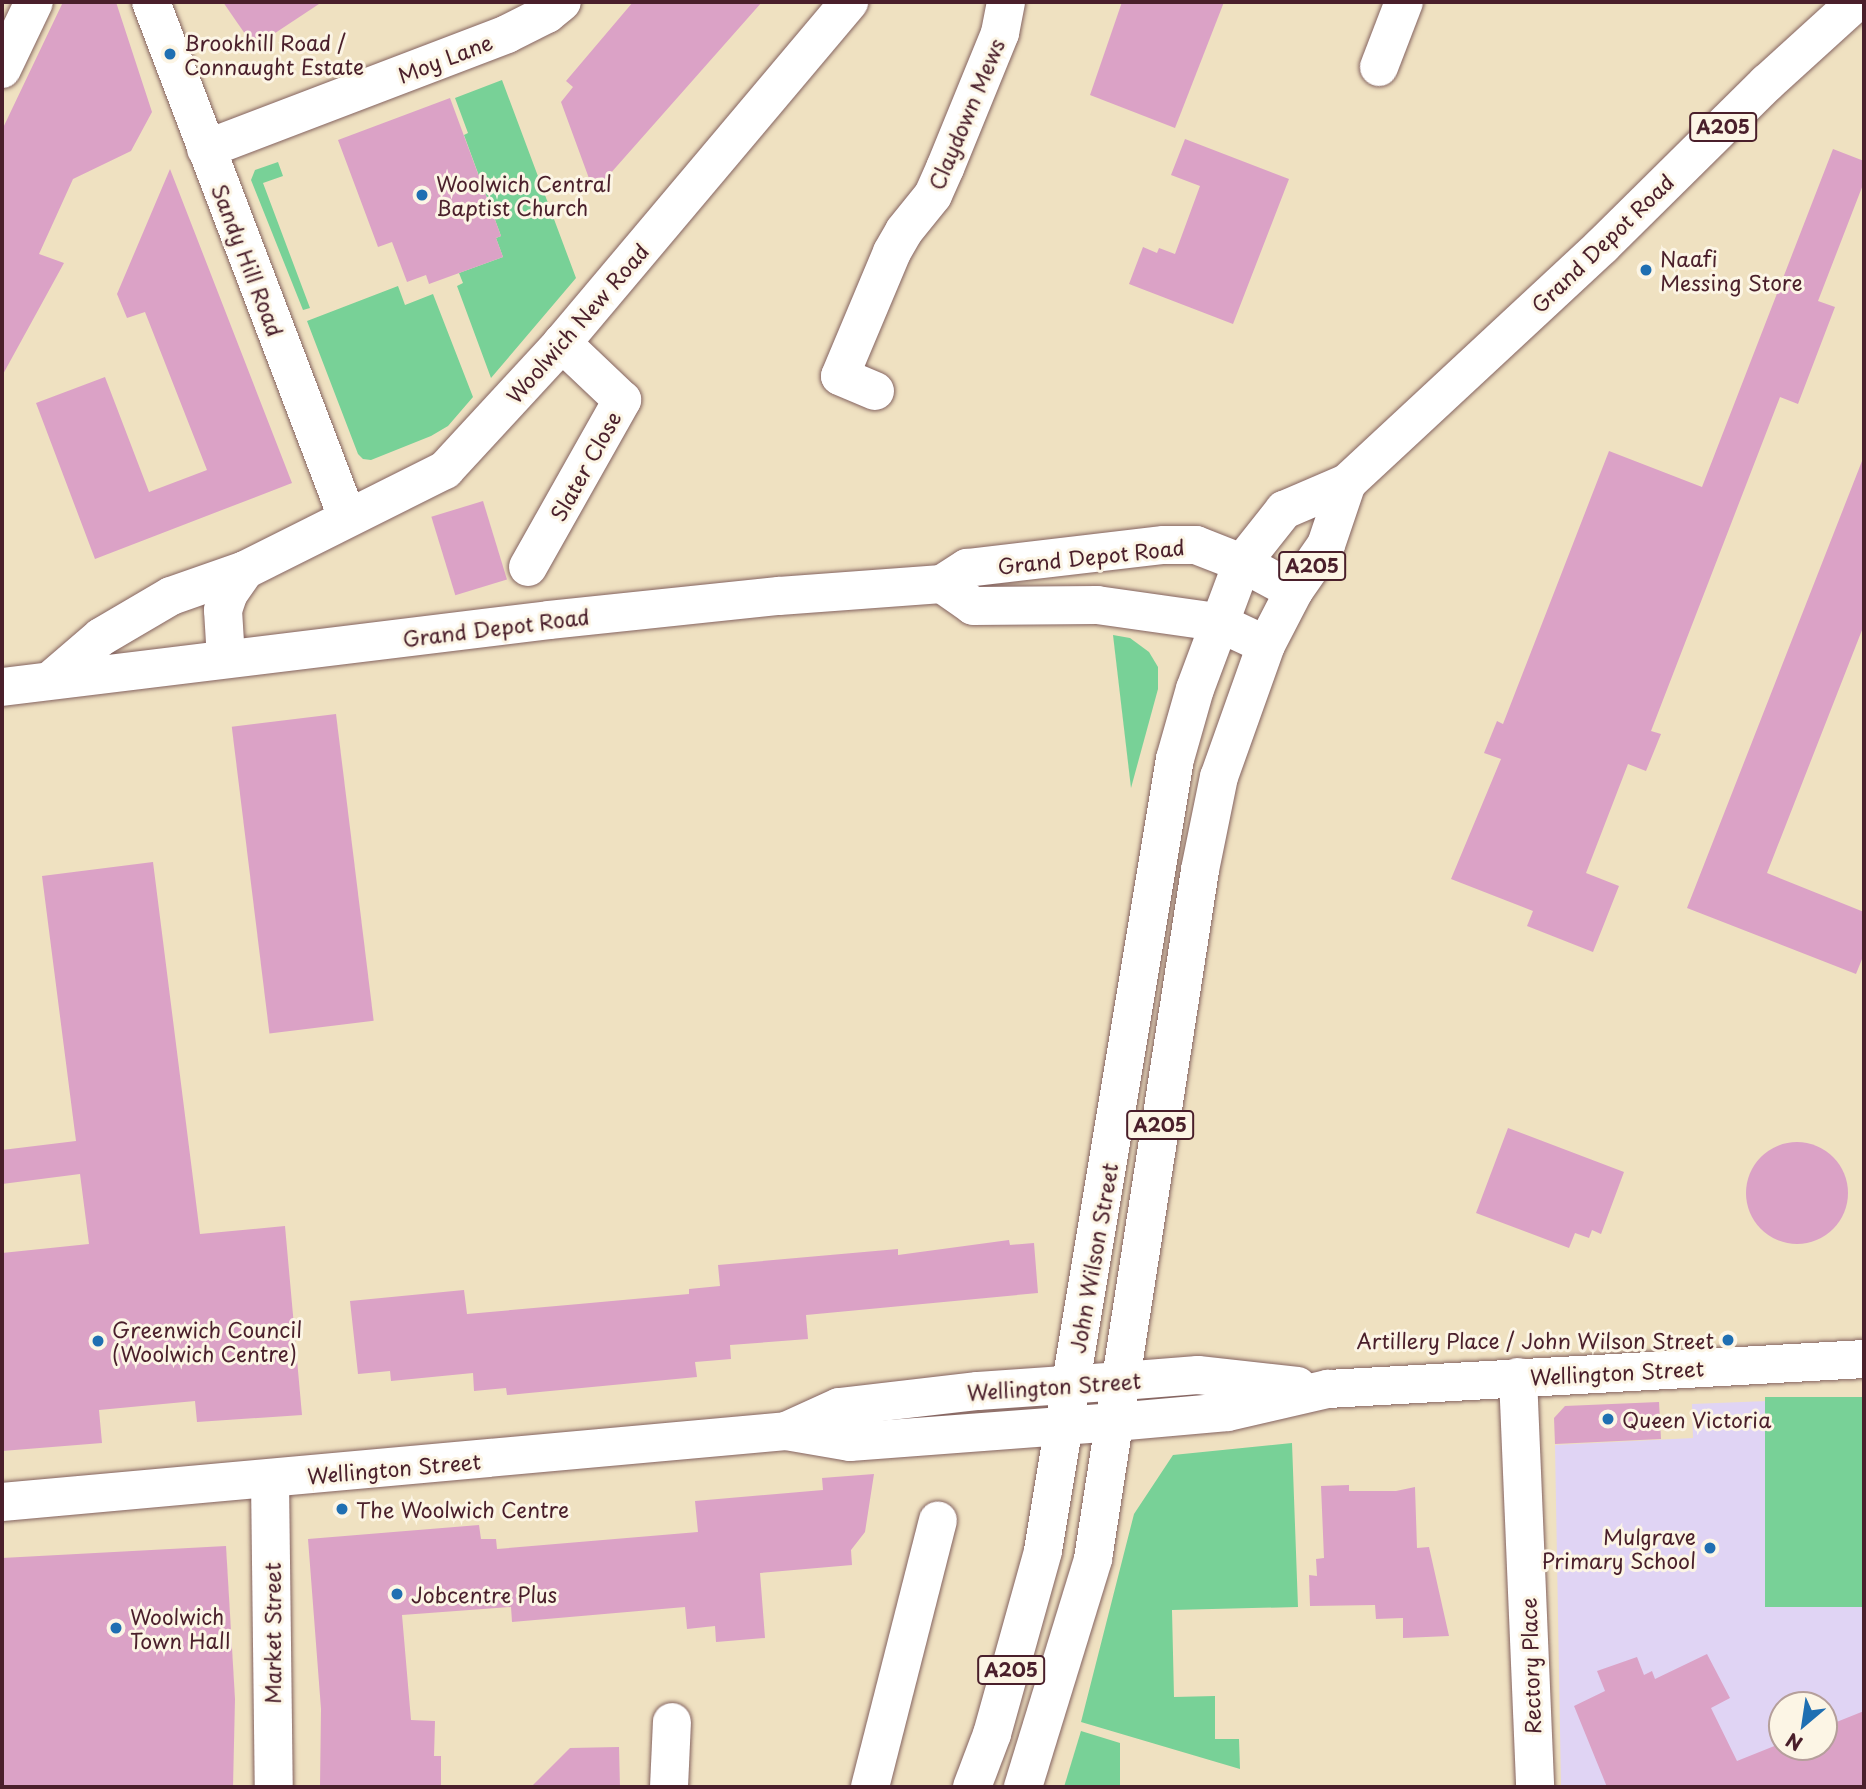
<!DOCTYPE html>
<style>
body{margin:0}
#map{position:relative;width:1866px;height:1789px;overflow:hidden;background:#efe1c1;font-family:"Playpen Sans",sans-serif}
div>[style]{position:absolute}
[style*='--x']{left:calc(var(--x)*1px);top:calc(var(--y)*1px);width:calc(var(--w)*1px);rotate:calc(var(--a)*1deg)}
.built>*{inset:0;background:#e0d4f4}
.green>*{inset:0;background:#78d197;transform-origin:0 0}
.building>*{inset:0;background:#dba2c6;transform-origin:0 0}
.round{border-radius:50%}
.roads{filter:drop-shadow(0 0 2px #846360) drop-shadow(0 0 2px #846360)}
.minor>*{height:38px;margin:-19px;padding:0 19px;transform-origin:19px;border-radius:19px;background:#fff}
.major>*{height:38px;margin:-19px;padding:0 19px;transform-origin:19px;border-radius:19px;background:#fff}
.highway>*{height:38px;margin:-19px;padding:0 19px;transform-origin:19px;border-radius:19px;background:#fff}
.dots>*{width:19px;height:19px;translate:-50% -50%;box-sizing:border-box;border:4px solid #fcf5e5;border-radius:50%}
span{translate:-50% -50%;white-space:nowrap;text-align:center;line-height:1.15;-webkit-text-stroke:6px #fcf5e5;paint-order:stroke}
.shield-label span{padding:2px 5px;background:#fcf5e5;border:2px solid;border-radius:5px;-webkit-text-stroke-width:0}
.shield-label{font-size:19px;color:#4a1f2b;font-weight:700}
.poi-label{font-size:21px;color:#4a1f2b}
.left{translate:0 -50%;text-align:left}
.right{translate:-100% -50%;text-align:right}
.street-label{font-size:21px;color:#4a1f2b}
.frame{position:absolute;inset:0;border:4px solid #4a1f2b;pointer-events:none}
.north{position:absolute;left:1768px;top:1691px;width:70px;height:70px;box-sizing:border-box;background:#fcf5e5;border:2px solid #b59f9b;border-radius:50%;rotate:209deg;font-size:19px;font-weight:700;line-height:28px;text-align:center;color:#4a1f2b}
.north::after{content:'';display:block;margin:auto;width:24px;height:32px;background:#1f6fb2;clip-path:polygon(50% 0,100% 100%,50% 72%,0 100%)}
</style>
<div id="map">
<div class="built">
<div style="clip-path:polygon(evenodd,1864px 1397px,1864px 1787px,1561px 1787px,1555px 1445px,1693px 1438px,1692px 1404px,1864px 1397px,1782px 1705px,1824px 1705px,1824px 1747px,1782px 1747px,1782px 1705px)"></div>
</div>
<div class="green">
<div style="clip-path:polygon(502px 80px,576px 278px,491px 378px,457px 286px,463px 283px,459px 273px,503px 257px,496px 238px,501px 236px,464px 135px,468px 133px,455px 98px)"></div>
<div style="clip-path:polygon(278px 162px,283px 176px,263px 183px,310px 308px,303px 310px,251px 180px,255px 170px)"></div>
<div style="clip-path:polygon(398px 286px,405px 305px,433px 294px,473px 397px,448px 426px,431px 436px,371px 460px,363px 459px,358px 454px,307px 321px)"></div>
<div style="clip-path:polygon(1113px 635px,1130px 638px,1149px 652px,1158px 667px,1158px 689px,1131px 788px)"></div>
<div style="left:1864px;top:1397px;width:210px;height:99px;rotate:90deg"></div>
<div style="clip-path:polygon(1292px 1443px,1298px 1607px,1172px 1610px,1174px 1697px,1215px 1696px,1215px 1739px,1239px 1739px,1240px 1769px,1081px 1722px,1134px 1514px,1173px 1455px)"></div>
<div style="clip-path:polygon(1081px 1731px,1120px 1743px,1120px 1787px,1064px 1787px)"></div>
</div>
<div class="building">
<div style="clip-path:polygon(63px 2px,116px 2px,152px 112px,131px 151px,73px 179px,39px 254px,64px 263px,2px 376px,2px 130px)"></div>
<div style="clip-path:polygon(223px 2px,322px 2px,254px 47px)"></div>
<div style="clip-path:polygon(633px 2px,762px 2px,594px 192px,561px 102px,573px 87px,566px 81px)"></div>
<div style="clip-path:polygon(1122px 2px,1224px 2px,1175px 128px,1090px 95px)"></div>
<div style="clip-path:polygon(450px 98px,501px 236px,496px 238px,503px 257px,429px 284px,426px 275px,407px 282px,392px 242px,378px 247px,338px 140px)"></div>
<div style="clip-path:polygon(1185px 139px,1289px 179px,1233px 324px,1129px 284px,1143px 247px,1157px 253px,1159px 248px,1175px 254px,1200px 186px,1171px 175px)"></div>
<div style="clip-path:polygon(1833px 149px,1864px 161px,1864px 182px,1818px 301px,1835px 307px,1798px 404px,1780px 397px,1651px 731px,1661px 734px,1646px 771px,1628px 764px,1586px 873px,1619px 886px,1593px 952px,1527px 926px,1533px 911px,1451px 879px,1501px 759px,1484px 753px,1497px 721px,1503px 724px,1609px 451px,1702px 487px)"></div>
<div style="clip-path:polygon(170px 169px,292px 483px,95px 559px,36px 403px,105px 377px,149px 492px,207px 470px,145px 312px,127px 318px,117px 294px)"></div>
<div style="clip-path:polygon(1862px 461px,1864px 625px,1767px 873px,1864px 912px,1864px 954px,1856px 974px,1687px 908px)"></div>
<div style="left:483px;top:501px;width:82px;height:54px;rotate:73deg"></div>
<div style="left:336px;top:714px;width:309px;height:105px;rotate:83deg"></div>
<div style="clip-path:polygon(153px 862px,200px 1234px,285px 1226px,302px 1415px,197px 1422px,195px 1401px,99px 1410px,102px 1443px,2px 1451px,2px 1253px,89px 1244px,80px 1174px,2px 1184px,2px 1150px,76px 1141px,42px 876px)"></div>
<div style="clip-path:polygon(1508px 1128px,1624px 1172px,1601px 1234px,1592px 1230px,1589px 1238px,1575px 1233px,1569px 1248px,1476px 1213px)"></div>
<div class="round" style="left:1746px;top:1142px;width:102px;height:102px"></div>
<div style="clip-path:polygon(1009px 1240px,1010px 1245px,1034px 1243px,1038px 1293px,806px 1315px,808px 1339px,730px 1345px,731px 1359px,695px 1362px,697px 1377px,507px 1395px,506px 1388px,474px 1391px,473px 1373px,391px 1381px,390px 1371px,358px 1374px,350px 1301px,464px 1290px,467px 1314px,579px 1304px,689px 1294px,689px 1289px,720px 1286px,718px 1265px,898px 1249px,898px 1255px)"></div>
<div style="clip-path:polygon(1659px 1402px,1661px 1439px,1555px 1444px,1554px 1418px,1565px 1406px)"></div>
<div style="clip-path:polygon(874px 1474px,865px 1532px,851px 1550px,852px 1565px,760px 1573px,765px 1638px,716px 1642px,715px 1626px,687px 1629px,685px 1607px,512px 1622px,511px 1607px,402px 1615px,411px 1720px,435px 1721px,434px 1756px,441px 1756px,441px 1787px,320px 1787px,321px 1709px,308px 1539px,479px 1525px,481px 1539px,496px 1539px,497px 1549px,698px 1532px,695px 1501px,823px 1490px,822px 1478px)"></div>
<div style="clip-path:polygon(1349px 1485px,1349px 1491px,1396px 1491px,1415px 1487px,1417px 1548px,1429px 1547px,1449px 1636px,1403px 1638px,1403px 1618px,1376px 1619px,1375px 1605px,1310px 1606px,1309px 1575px,1317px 1576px,1316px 1559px,1324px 1558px,1321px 1486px)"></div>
<div style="clip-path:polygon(226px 1546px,235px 1699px,233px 1787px,2px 1787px,2px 1558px)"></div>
<div style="clip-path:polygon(1707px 1654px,1730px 1698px,1711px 1708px,1737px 1761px,1782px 1743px,1782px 1747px,1824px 1747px,1824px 1727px,1864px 1711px,1864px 1787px,1607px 1787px,1574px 1706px,1605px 1691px,1597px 1671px,1637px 1657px,1644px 1675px,1652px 1671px,1655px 1679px)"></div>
<div style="clip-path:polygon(619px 1747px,620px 1787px,531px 1787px,570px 1748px)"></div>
</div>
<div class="roads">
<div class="minor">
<div style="--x:151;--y:2;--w:551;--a:69.16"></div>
<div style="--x:1379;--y:67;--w:70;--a:-69"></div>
<div style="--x:2;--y:69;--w:74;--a:-64.5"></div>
<div style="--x:206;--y:149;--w:322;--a:-20.9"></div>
<div style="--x:507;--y:34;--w:45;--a:-26.6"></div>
<div style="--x:547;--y:14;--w:19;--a:-39"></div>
<div style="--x:875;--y:391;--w:38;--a:-157"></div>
<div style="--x:840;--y:376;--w:134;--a:-67.2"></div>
<div style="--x:892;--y:252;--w:24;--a:-60"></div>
<div style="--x:904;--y:231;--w:46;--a:-51.1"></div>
<div style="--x:933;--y:195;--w:30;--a:-66"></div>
<div style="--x:945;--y:168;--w:146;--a:-67.8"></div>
<div style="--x:1000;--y:33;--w:32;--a:-79"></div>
<div style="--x:528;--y:567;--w:192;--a:-60.6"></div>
<div style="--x:622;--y:400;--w:83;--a:-136.5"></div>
<div style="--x:942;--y:584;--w:38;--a:35"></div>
<div style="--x:973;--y:606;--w:124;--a:-0.5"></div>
<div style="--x:1097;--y:605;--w:121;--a:8.1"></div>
<div style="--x:1217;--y:622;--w:54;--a:25.1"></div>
<div style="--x:226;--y:659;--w:49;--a:-93.5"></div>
<div style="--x:223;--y:610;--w:18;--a:-71"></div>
<div style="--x:229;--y:593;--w:28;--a:-55"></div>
<div style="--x:51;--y:680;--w:66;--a:-40.7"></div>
<div style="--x:101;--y:637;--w:81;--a:-30.4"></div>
<div style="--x:171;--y:596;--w:78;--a:-19.4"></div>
<div style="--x:245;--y:570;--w:224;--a:-26.6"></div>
<div style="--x:445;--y:470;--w:173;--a:-47.3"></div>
<div style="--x:562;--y:343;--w:446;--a:-49.9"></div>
<div style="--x:2;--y:687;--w:551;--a:-6.98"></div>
<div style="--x:549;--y:620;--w:231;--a:-6"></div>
<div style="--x:779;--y:596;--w:163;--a:-4.2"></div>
<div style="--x:942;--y:584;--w:30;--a:-33"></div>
<div style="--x:967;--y:568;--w:198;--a:-6.7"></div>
<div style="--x:1164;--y:545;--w:32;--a:0"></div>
<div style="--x:1196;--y:545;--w:49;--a:21.4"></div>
<div style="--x:1242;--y:563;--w:59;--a:28.3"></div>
<div style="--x:1518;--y:1377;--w:410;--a:87.6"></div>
<div style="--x:786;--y:1431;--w:58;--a:-24.4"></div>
<div style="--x:839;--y:1407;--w:140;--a:-6.6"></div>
<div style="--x:978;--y:1391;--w:144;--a:-4"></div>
<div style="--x:270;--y:1480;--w:307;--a:89.3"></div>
<div style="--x:2;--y:1502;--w:787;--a:-5.17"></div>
<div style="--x:786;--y:1431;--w:65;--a:9.8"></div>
<div style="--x:850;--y:1442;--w:266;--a:-4.3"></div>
<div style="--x:669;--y:1787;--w:65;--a:-87.4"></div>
<div style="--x:870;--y:1787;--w:275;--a:-75.7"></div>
</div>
<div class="major">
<div style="--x:1122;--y:1381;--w:76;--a:-4.5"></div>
<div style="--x:1198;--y:1375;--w:100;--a:6.3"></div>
<div style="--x:1115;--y:1422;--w:113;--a:-5.1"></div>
<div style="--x:1228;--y:1412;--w:103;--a:-13"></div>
<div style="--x:1328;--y:1389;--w:537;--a:-3.2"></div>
</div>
<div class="highway">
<div style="--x:972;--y:1787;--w:57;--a:-69.3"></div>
<div style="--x:992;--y:1734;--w:190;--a:-74.4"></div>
<div style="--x:1043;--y:1551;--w:803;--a:-80.54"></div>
<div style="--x:1175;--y:759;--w:73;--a:-74.1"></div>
<div style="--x:1195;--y:689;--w:134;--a:-69.5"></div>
<div style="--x:1242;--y:563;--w:68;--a:-51.6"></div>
<div style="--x:1284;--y:510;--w:69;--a:-23.2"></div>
<div style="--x:1347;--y:483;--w:348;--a:-42.9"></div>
<div style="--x:1602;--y:246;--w:232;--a:-44.7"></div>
<div style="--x:1767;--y:83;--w:120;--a:-42.3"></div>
<div style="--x:1023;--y:1787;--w:239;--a:-72.9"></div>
<div style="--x:1093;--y:1559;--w:697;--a:-81.17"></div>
<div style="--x:1200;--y:870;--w:95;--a:-78.5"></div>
<div style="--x:1219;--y:777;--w:140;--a:-70.4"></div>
<div style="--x:1266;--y:645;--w:61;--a:-62.6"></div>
<div style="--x:1294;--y:591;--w:56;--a:-55.2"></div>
<div style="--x:1326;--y:545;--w:65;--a:-71.3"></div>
</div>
</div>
<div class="dots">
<div style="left:170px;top:54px;background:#1f6fb2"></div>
<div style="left:422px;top:195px;background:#1f6fb2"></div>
<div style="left:1646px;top:270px;background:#1f6fb2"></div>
<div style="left:1728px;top:1340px;background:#1f6fb2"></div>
<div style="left:98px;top:1341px;background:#1f6fb2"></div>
<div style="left:1608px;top:1419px;background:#1f6fb2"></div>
<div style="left:342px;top:1509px;background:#1f6fb2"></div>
<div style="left:1710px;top:1548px;background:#1f6fb2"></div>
<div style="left:397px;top:1594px;background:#1f6fb2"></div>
<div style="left:116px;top:1628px;background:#1f6fb2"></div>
</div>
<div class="shield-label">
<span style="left:1723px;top:127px">A205</span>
<span style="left:1312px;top:566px">A205</span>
<span style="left:1160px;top:1125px">A205</span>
<span style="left:1011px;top:1670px">A205</span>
</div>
<div class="poi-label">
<span class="left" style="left:184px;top:54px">Brookhill Road /<br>Connaught Estate</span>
<span class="left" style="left:436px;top:195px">Woolwich Central<br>Baptist Church</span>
<span class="left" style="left:1660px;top:270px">Naafi<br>Messing Store</span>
<span class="left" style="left:112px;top:1341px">Greenwich Council<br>(Woolwich Centre)</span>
<span class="right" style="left:1714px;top:1340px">Artillery Place / John Wilson Street</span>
<span class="left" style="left:1622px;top:1419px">Queen Victoria</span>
<span class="left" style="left:356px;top:1509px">The Woolwich Centre</span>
<span class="right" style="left:1696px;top:1548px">Mulgrave<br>Primary School</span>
<span class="left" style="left:411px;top:1594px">Jobcentre Plus</span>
<span class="left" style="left:130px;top:1628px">Woolwich<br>Town Hall</span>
</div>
<div class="street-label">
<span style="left:445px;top:58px;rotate:-21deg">Moy Lane</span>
<span style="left:966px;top:114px;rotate:-67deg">Claydown Mews</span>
<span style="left:1602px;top:243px;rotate:-44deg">Grand Depot Road</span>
<span style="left:248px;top:260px;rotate:69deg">Sandy Hill Road</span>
<span style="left:577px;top:323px;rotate:-49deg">Woolwich New Road</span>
<span style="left:585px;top:466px;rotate:-61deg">Slater Close</span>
<span style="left:1091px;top:556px;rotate:-6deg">Grand Depot Road</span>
<span style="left:496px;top:627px;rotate:-7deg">Grand Depot Road</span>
<span style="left:1093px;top:1258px;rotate:-80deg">John Wilson Street</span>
<span style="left:1617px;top:1372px;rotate:-3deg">Wellington Street</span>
<span style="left:1054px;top:1386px;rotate:-4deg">Wellington Street</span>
<span style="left:394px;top:1468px;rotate:-5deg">Wellington Street</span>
<span style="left:272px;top:1633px;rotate:-90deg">Market Street</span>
<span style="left:1530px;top:1666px;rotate:-92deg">Rectory Place</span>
</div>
<div class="frame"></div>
<div class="north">N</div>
</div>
